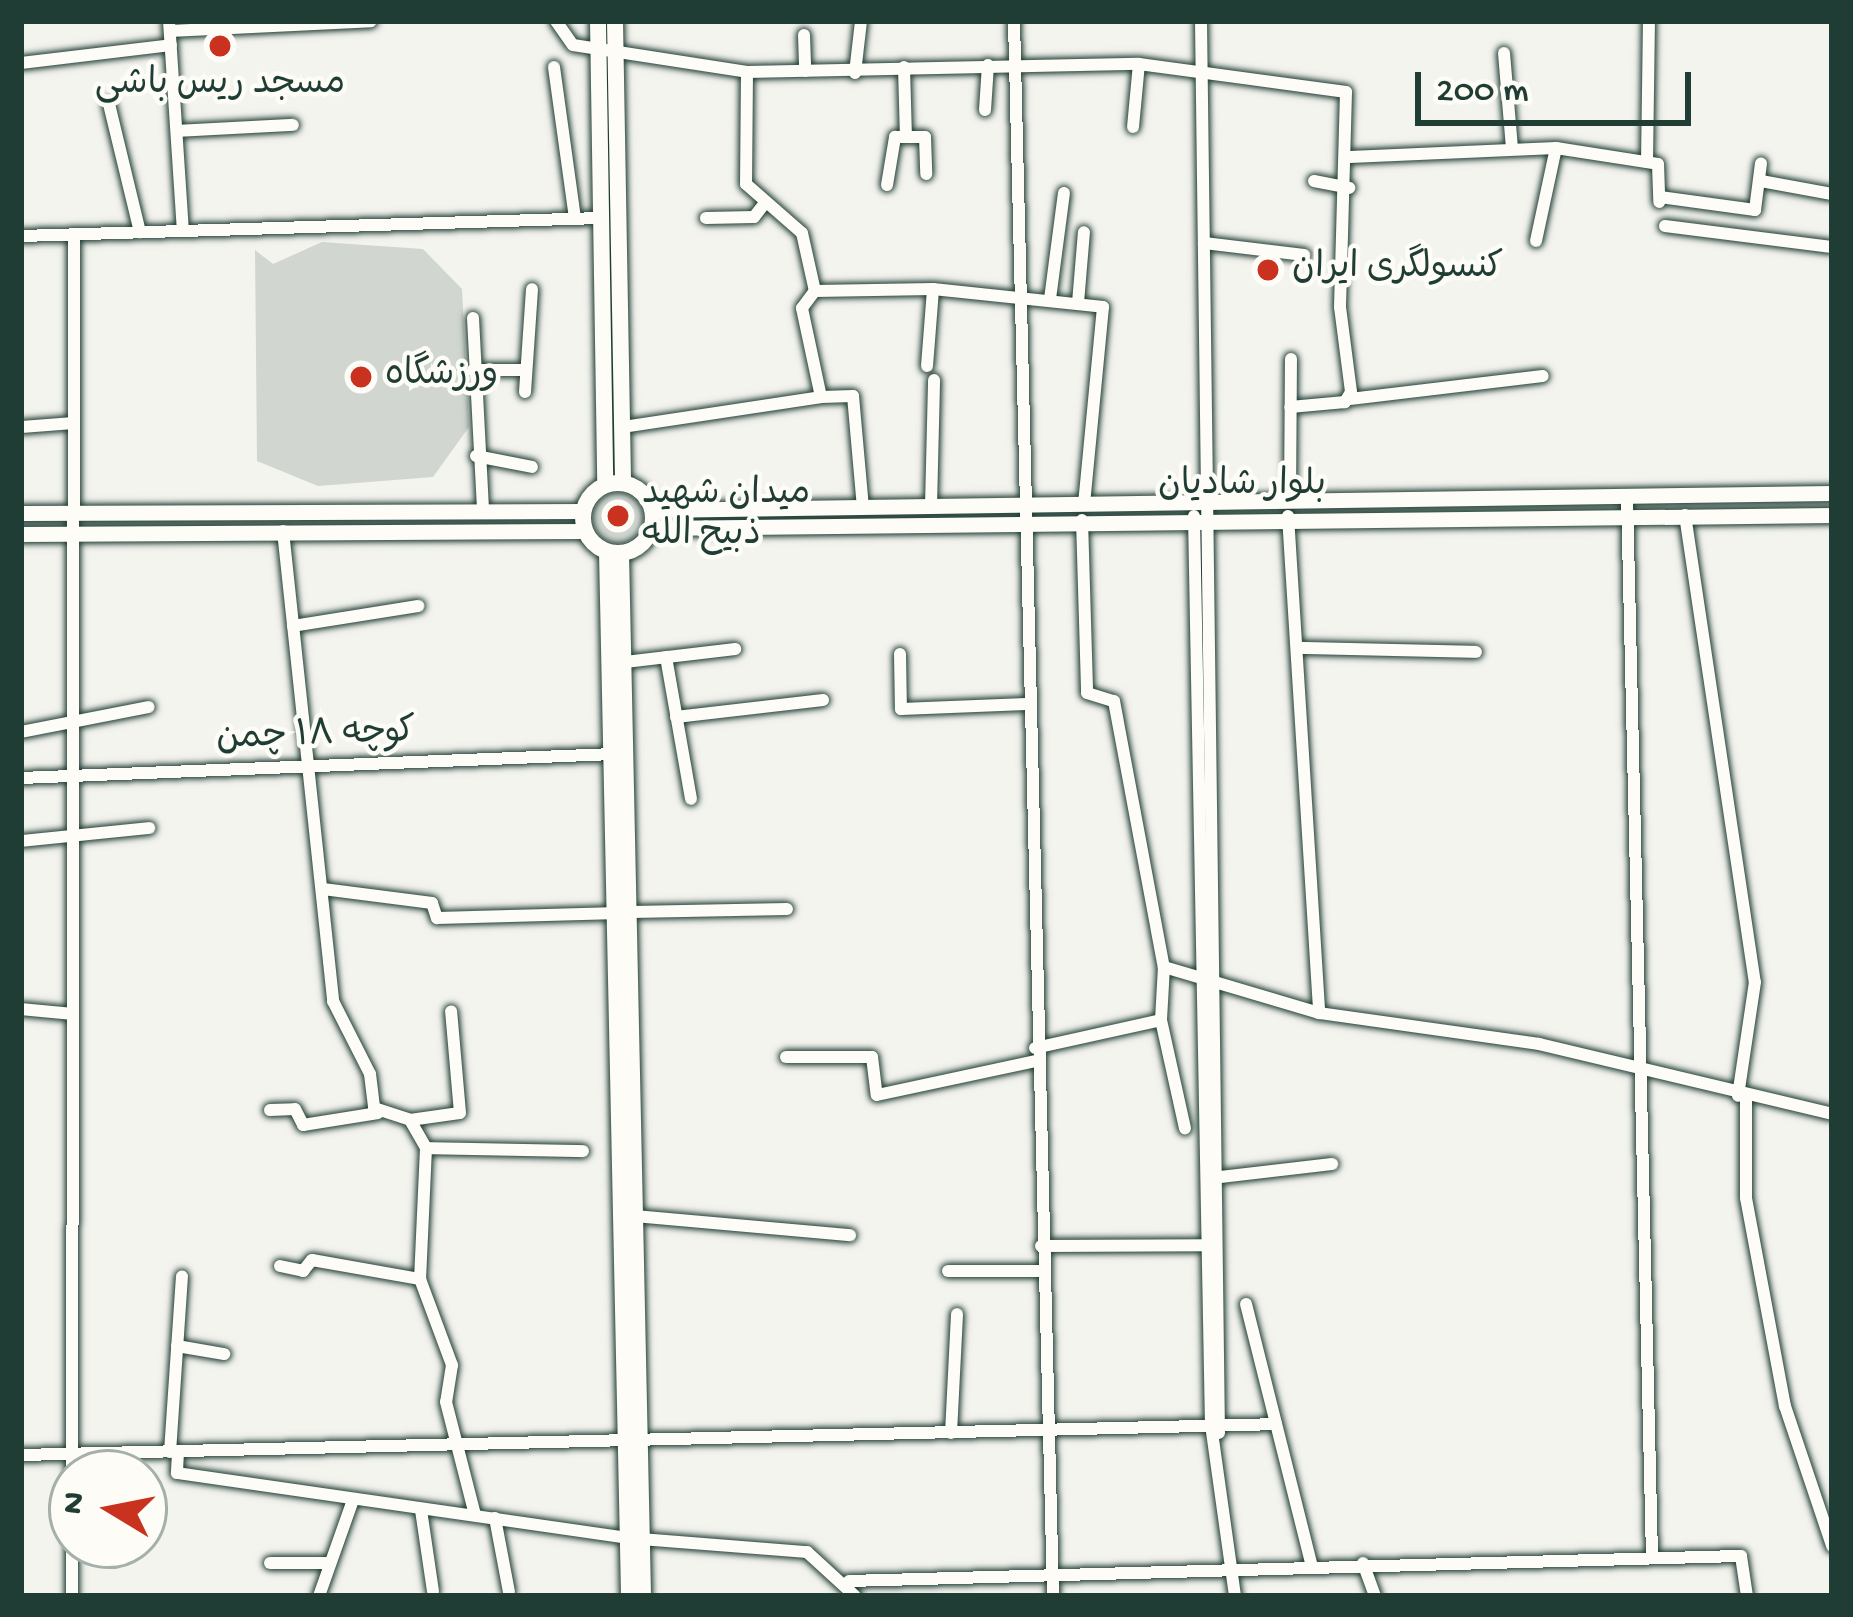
<!DOCTYPE html>
<meta charset="utf-8">
<style>
body{margin:0}
#map{position:relative;width:1853px;height:1617px;overflow:hidden;background:#f4f4ef;font-family:"Gochi Hand","Playpen Sans Arabic",sans-serif}
div>[style]{position:absolute}
[style*='--x']{left:calc(var(--x)*1px);top:calc(var(--y)*1px);width:calc(var(--w)*1px);rotate:calc(var(--a)*1deg)}
.green>*{inset:0;background:#d1d6d1}
.round{border-radius:50%}
.roads{filter:drop-shadow(0 0 3px #1f3d34) drop-shadow(0 0 3px #1f3d34)}
.minor>*{height:12px;margin:-6px;padding:0 6px;transform-origin:6px;border-radius:6px;background:#fdfcf7}
.major>*{height:15px;margin:-7.5px;padding:0 7.5px;transform-origin:7.5px;border-radius:7.5px;background:#fdfcf7}
.highway>*{height:16px;margin:-8px;padding:0 8px;transform-origin:8px;border-radius:8px;background:#fdfcf7}
.highway>.ring{margin:-8px;padding:0;box-sizing:content-box;background:none;border:16px solid #fdfcf7;border-radius:50%}
.dots>*{width:33px;height:33px;translate:-50% -50%;box-sizing:border-box;border:6px solid #fdfcf7;border-radius:50%}
span{translate:-50% -50%;white-space:nowrap;text-align:center;line-height:1.15;-webkit-text-stroke:9px #fdfcf7;paint-order:stroke}
.poi-label{font-size:36px;color:#1f3d34}
.left{translate:0 -50%;text-align:left}
.street-label{font-size:36px;color:#1f3d34}
.frame{position:absolute;inset:0;border:24px solid #1f3d34;pointer-events:none}
.north{position:absolute;left:48px;top:1449px;width:120px;height:120px;box-sizing:border-box;background:#fdfcf7;border:3px solid #a4b0a9;border-radius:50%;rotate:280deg;font-size:33px;font-weight:700;line-height:48px;text-align:center;color:#1f3d34}
.north::after{content:'';display:block;margin:auto;width:42px;height:54px;background:#c8321e;clip-path:polygon(50% 0,100% 100%,50% 72%,0 100%)}
.scale{position:absolute;left:1415px;top:72px;width:276px;height:54px;box-sizing:border-box;border:6px solid #1f3d34;border-top:0;padding-left:15px;font-size:36px;line-height:42px;white-space:nowrap;color:#1f3d34;-webkit-text-stroke:9px #fdfcf7;paint-order:stroke}
</style>
<div id="map">
<div class="green">
<div style="clip-path:polygon(322px 242px,423px 249px,462px 289px,469px 427px,433px 477px,318px 486px,257px 461px,255px 250px,273px 264px)"></div>
<div class="round" style="left:593px;top:493px;width:50px;height:50px"></div>
</div>
<div class="roads">
<div class="minor">
<div style="--x:169;--y:21;--w:210;--a:86.2"></div>
<div style="--x:556;--y:21;--w:29;--a:55"></div>
<div style="--x:573;--y:45;--w:176;--a:8.8"></div>
<div style="--x:747;--y:72;--w:392;--a:-1.2"></div>
<div style="--x:1139;--y:64;--w:209;--a:7.7"></div>
<div style="--x:1346;--y:92;--w:215;--a:91.6"></div>
<div style="--x:1340;--y:307;--w:86;--a:82.6"></div>
<div style="--x:1351;--y:392;--w:12;--a:121"></div>
<div style="--x:1345;--y:402;--w:55;--a:174.8"></div>
<div style="--x:1014;--y:21;--w:1575;--a:88.58"></div>
<div style="--x:1201;--y:21;--w:1412;--a:89.27"></div>
<div style="--x:170;--y:31;--w:201;--a:-2.8"></div>
<div style="--x:804;--y:35;--w:36;--a:88"></div>
<div style="--x:1504;--y:53;--w:96;--a:85.2"></div>
<div style="--x:21;--y:63;--w:151;--a:-6.8"></div>
<div style="--x:554;--y:67;--w:153;--a:82.1"></div>
<div style="--x:904;--y:67;--w:70;--a:88.4"></div>
<div style="--x:747;--y:72;--w:112;--a:90.5"></div>
<div style="--x:746;--y:184;--w:74;--a:41.2"></div>
<div style="--x:802;--y:233;--w:59;--a:77.4"></div>
<div style="--x:855;--y:73;--w:52;--a:-83.4"></div>
<div style="--x:109;--y:104;--w:132;--a:76.4"></div>
<div style="--x:985;--y:110;--w:45;--a:-86.2"></div>
<div style="--x:1133;--y:127;--w:63;--a:-84.6"></div>
<div style="--x:177;--y:131;--w:116;--a:-3"></div>
<div style="--x:1350;--y:157;--w:206;--a:-2.5"></div>
<div style="--x:1556;--y:148;--w:103;--a:8.9"></div>
<div style="--x:1658;--y:164;--w:38;--a:88"></div>
<div style="--x:1647;--y:162;--w:141;--a:-89.2"></div>
<div style="--x:1314;--y:181;--w:36;--a:11"></div>
<div style="--x:1761;--y:181;--w:72;--a:10.4"></div>
<div style="--x:887;--y:185;--w:49;--a:-80.5"></div>
<div style="--x:895;--y:137;--w:30;--a:0"></div>
<div style="--x:925;--y:137;--w:37;--a:88"></div>
<div style="--x:1660;--y:197;--w:96;--a:7.8"></div>
<div style="--x:1755;--y:210;--w:47;--a:-82.7"></div>
<div style="--x:706;--y:218;--w:48;--a:-1.2"></div>
<div style="--x:754;--y:217;--w:16;--a:-52"></div>
<div style="--x:1665;--y:226;--w:168;--a:7.2"></div>
<div style="--x:21;--y:236;--w:580;--a:-1.78"></div>
<div style="--x:1536;--y:241;--w:95;--a:-77.9"></div>
<div style="--x:1204;--y:243;--w:101;--a:6.8"></div>
<div style="--x:1050;--y:299;--w:107;--a:-82.5"></div>
<div style="--x:1078;--y:303;--w:71;--a:-85.2"></div>
<div style="--x:473;--y:318;--w:194;--a:87"></div>
<div style="--x:927;--y:366;--w:77;--a:-85.5"></div>
<div style="--x:473;--y:370;--w:51;--a:0"></div>
<div style="--x:525;--y:392;--w:103;--a:-86.1"></div>
<div style="--x:821;--y:397;--w:32;--a:-2"></div>
<div style="--x:853;--y:396;--w:111;--a:84.9"></div>
<div style="--x:1350;--y:399;--w:194;--a:-6.8"></div>
<div style="--x:21;--y:427;--w:53;--a:-4.3"></div>
<div style="--x:623;--y:427;--w:200;--a:-8.6"></div>
<div style="--x:821;--y:397;--w:91;--a:-102.1"></div>
<div style="--x:802;--y:308;--w:21;--a:-53"></div>
<div style="--x:815;--y:291;--w:118;--a:-1"></div>
<div style="--x:933;--y:289;--w:171;--a:6"></div>
<div style="--x:1103;--y:307;--w:197;--a:95.5"></div>
<div style="--x:476;--y:456;--w:57;--a:11.1"></div>
<div style="--x:1627;--y:496;--w:1059;--a:88.65"></div>
<div style="--x:1290;--y:500;--w:141;--a:-89.6"></div>
<div style="--x:931;--y:506;--w:126;--a:-88.6"></div>
<div style="--x:1685;--y:515;--w:472;--a:81.5"></div>
<div style="--x:1755;--y:982;--w:115;--a:98.5"></div>
<div style="--x:1194;--y:516;--w:909;--a:88.93"></div>
<div style="--x:1211;--y:1425;--w:173;--a:82"></div>
<div style="--x:1288;--y:516;--w:498;--a:86.4"></div>
<div style="--x:1082;--y:520;--w:173;--a:88.3"></div>
<div style="--x:1087;--y:693;--w:28;--a:17"></div>
<div style="--x:1114;--y:701;--w:271;--a:79.4"></div>
<div style="--x:1164;--y:967;--w:162;--a:16.5"></div>
<div style="--x:1319;--y:1013;--w:222;--a:8"></div>
<div style="--x:1539;--y:1044;--w:301;--a:13.4"></div>
<div style="--x:283;--y:531;--w:473;--a:83.9"></div>
<div style="--x:333;--y:1001;--w:82;--a:63.1"></div>
<div style="--x:370;--y:1074;--w:34;--a:83"></div>
<div style="--x:374;--y:1108;--w:38;--a:18"></div>
<div style="--x:410;--y:1120;--w:32;--a:60"></div>
<div style="--x:426;--y:1148;--w:131;--a:92.6"></div>
<div style="--x:420;--y:1279;--w:92;--a:69.6"></div>
<div style="--x:452;--y:1365;--w:37;--a:99"></div>
<div style="--x:446;--y:1402;--w:117;--a:75.6"></div>
<div style="--x:293;--y:626;--w:127;--a:-9.1"></div>
<div style="--x:1301;--y:648;--w:175;--a:1.3"></div>
<div style="--x:900;--y:654;--w:55;--a:89"></div>
<div style="--x:901;--y:709;--w:125;--a:-2.3"></div>
<div style="--x:666;--y:657;--w:144;--a:80"></div>
<div style="--x:625;--y:662;--w:111;--a:-6.7"></div>
<div style="--x:676;--y:717;--w:148;--a:-6.6"></div>
<div style="--x:21;--y:732;--w:130;--a:-11.1"></div>
<div style="--x:21;--y:778;--w:593;--a:-2.32"></div>
<div style="--x:21;--y:841;--w:129;--a:-5.8"></div>
<div style="--x:323;--y:889;--w:110;--a:7.3"></div>
<div style="--x:432;--y:903;--w:16;--a:72"></div>
<div style="--x:437;--y:918;--w:182;--a:-1.6"></div>
<div style="--x:632;--y:912;--w:155;--a:-1.1"></div>
<div style="--x:21;--y:1009;--w:52;--a:5.5"></div>
<div style="--x:1161;--y:1020;--w:111;--a:77.5"></div>
<div style="--x:1035;--y:1048;--w:129;--a:-12.5"></div>
<div style="--x:1161;--y:1020;--w:53;--a:-86.8"></div>
<div style="--x:786;--y:1057;--w:86;--a:0"></div>
<div style="--x:872;--y:1057;--w:38;--a:83"></div>
<div style="--x:877;--y:1095;--w:163;--a:-12.1"></div>
<div style="--x:1746;--y:1096;--w:102;--a:90"></div>
<div style="--x:1746;--y:1198;--w:212;--a:79.4"></div>
<div style="--x:1785;--y:1406;--w:148;--a:71.4"></div>
<div style="--x:270;--y:1110;--w:25;--a:-2"></div>
<div style="--x:295;--y:1109;--w:18;--a:63"></div>
<div style="--x:303;--y:1125;--w:76;--a:-9.1"></div>
<div style="--x:410;--y:1120;--w:50;--a:-8"></div>
<div style="--x:460;--y:1113;--w:102;--a:-95"></div>
<div style="--x:426;--y:1148;--w:157;--a:1.1"></div>
<div style="--x:1220;--y:1177;--w:113;--a:-6.6"></div>
<div style="--x:635;--y:1216;--w:216;--a:5.1"></div>
<div style="--x:1041;--y:1246;--w:167;--a:-0.3"></div>
<div style="--x:280;--y:1266;--w:24;--a:12"></div>
<div style="--x:303;--y:1271;--w:14;--a:-51"></div>
<div style="--x:312;--y:1260;--w:110;--a:10"></div>
<div style="--x:948;--y:1271;--w:94;--a:0"></div>
<div style="--x:1246;--y:1304;--w:270;--a:75.9"></div>
<div style="--x:177;--y:1346;--w:48;--a:9.7"></div>
<div style="--x:951;--y:1433;--w:119;--a:-87.1"></div>
<div style="--x:170;--y:1452;--w:176;--a:-86.1"></div>
<div style="--x:178;--y:1452;--w:21;--a:93"></div>
<div style="--x:177;--y:1473;--w:456;--a:8.2"></div>
<div style="--x:628;--y:1538;--w:180;--a:4.5"></div>
<div style="--x:807;--y:1552;--w:65;--a:42.5"></div>
<div style="--x:21;--y:1455;--w:1255;--a:-1.41"></div>
<div style="--x:421;--y:1510;--w:82;--a:81.6"></div>
<div style="--x:495;--y:1518;--w:75;--a:79.3"></div>
<div style="--x:270;--y:1563;--w:60;--a:0"></div>
<div style="--x:1363;--y:1563;--w:35;--a:70"></div>
<div style="--x:849;--y:1581;--w:892;--a:-1.61"></div>
<div style="--x:1741;--y:1556;--w:40;--a:81.5"></div>
<div style="--x:72;--y:1596;--w:1362;--a:-89.92"></div>
<div style="--x:319;--y:1596;--w:102;--a:-70.5"></div>
</div>
<div class="major">
<div style="--x:653;--y:510;--w:1179;--a:-0.83"></div>
<div style="--x:21;--y:513;--w:562;--a:-0.2"></div>
<div style="--x:652;--y:528;--w:1180;--a:-0.63"></div>
<div style="--x:21;--y:534;--w:564;--a:-0.3"></div>
</div>
<div class="highway">
<div style="--x:598;--y:21;--w:463;--a:89.1"></div>
<div style="--x:615;--y:21;--w:461;--a:89"></div>
<div class="ring" style="left:583px;top:483px;width:54px;height:54px"></div>
<div style="--x:607;--y:552;--w:1044;--a:88.79"></div>
<div style="--x:621;--y:553;--w:1043;--a:88.79"></div>
</div>
</div>
<div class="dots">
<div style="left:220px;top:46px;background:#c8321e"></div>
<div style="left:1268px;top:270px;background:#c8321e"></div>
<div style="left:361px;top:377px;background:#c8321e"></div>
<div style="left:618px;top:516px;background:#c8321e"></div>
</div>
<div class="poi-label">
<span style="left:220px;top:86px">مسجد ریس باشی</span>
<span class="left" style="left:1292px;top:270px">کنسولگری ایران</span>
<span class="left" style="left:385px;top:377px">ورزشگاه</span>
<span class="left" style="left:642px;top:516px">میدان شهید<br>ذبیح الله</span>
</div>
<div class="street-label">
<span style="left:1242px;top:487px">بلوار شادیان</span>
<span style="left:316px;top:737px;rotate:-2deg">كوچه ١٨ چمن</span>
</div>
<div class="frame"></div>
<div class="north">N</div>
<div class="scale">200 m</div>
</div>
